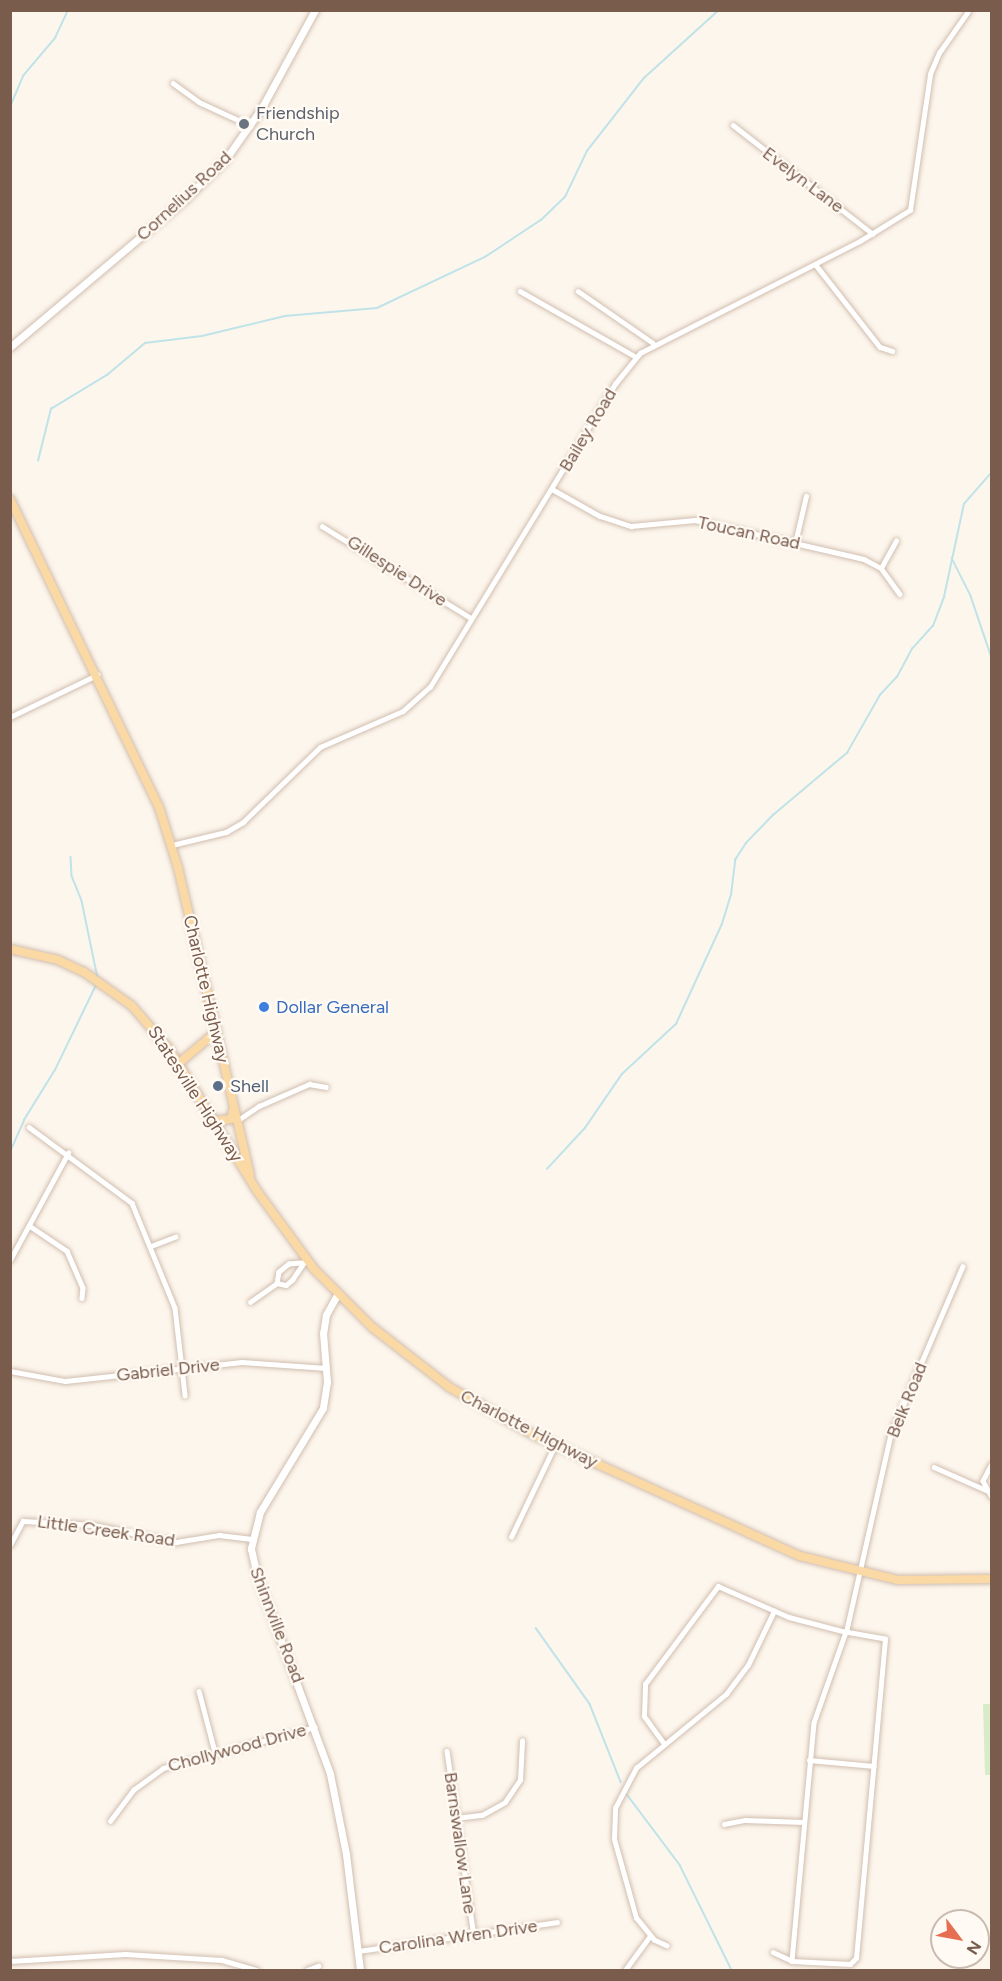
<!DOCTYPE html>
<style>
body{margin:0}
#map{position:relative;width:1002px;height:1981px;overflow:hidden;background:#fdf6ec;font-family:Figtree,sans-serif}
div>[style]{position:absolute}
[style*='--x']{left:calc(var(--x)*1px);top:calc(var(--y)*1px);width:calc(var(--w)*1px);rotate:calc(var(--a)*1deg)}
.green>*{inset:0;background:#d8ecc9}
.stream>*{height:1.5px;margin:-0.75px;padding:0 0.75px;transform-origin:0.75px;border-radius:0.75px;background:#bfe3e8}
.roads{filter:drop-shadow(0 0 2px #d1beb0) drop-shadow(0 0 2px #d1beb0)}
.street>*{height:4.5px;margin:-2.25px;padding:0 2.25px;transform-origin:2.25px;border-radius:2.25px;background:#fff}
.secondary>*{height:7px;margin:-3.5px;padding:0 3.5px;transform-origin:3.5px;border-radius:3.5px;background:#fff}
.primary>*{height:8px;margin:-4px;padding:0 4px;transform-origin:4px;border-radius:4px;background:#fbd9a5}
.dots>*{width:16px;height:16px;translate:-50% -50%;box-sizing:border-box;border:3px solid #fffaf3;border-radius:50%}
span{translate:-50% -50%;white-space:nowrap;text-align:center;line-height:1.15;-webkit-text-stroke:4.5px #fffaf3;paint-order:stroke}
.worship-label{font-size:18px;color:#5b616d}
.left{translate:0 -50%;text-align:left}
.street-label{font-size:18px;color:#7a5c4d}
.shop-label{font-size:18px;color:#366cbe}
.service-label{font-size:18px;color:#4e5e75}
.frame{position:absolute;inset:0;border:12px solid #7a5c4d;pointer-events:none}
.north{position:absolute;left:930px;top:1909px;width:60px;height:60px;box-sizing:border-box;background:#fffaf3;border:2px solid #cabbb1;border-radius:50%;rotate:122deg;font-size:16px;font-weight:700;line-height:24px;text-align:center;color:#7a5c4d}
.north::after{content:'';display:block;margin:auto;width:21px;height:27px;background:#e76f51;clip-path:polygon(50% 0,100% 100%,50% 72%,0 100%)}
</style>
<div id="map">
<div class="green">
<div style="clip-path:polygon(983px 1704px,991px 1704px,991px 1775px,985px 1775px)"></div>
</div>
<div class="stream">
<div style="--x:10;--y:107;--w:34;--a:-67"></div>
<div style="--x:23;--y:76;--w:50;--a:-49.9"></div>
<div style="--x:55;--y:38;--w:31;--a:-65"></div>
<div style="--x:38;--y:461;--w:54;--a:-76"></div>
<div style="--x:51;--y:409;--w:66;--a:-31.3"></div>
<div style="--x:107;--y:375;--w:50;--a:-40.1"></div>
<div style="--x:145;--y:343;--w:57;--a:-7"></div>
<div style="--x:202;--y:336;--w:85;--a:-13.5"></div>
<div style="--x:285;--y:316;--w:92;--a:-5"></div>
<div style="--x:377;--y:308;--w:119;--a:-25.3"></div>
<div style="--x:485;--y:257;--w:67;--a:-33.5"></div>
<div style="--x:541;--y:220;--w:33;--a:-44"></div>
<div style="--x:565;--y:197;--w:51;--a:-64.4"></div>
<div style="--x:587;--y:151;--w:93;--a:-52"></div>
<div style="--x:644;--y:78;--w:101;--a:-42.2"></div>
<div style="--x:952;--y:558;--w:42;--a:63.4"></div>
<div style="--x:971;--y:596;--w:65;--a:71.3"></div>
<div style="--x:71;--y:857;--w:19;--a:87"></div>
<div style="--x:72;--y:876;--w:27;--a:68"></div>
<div style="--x:82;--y:901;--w:79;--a:78.3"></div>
<div style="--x:10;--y:1152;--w:35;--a:-66"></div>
<div style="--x:24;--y:1120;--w:59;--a:-58.2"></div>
<div style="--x:55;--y:1070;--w:94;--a:-64.2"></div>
<div style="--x:547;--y:1169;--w:56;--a:-47.2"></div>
<div style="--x:585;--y:1128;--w:65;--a:-55.6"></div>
<div style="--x:622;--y:1074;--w:74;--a:-42.8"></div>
<div style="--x:676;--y:1024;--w:110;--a:-65.3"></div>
<div style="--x:722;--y:924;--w:30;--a:-73"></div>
<div style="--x:731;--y:895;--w:35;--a:-83"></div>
<div style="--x:735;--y:860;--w:20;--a:-57"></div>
<div style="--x:746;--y:843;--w:39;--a:-46"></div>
<div style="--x:773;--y:815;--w:97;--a:-40"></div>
<div style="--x:847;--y:753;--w:67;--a:-60.4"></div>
<div style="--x:880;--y:695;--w:25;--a:-47"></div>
<div style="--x:897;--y:677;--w:32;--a:-62"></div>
<div style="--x:912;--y:649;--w:31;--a:-48"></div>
<div style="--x:933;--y:626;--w:31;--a:-69"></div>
<div style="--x:944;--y:597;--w:95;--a:-77.9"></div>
<div style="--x:964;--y:504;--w:43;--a:-48.8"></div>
<div style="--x:536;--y:1628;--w:93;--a:54.6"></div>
<div style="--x:590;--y:1704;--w:84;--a:68.3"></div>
<div style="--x:626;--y:1793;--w:90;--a:53.1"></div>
<div style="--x:680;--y:1865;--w:117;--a:63.7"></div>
</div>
<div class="roads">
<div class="street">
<div style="--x:173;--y:83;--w:32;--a:36"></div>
<div style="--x:199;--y:102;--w:57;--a:24.8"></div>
<div style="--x:733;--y:125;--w:177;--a:37.9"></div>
<div style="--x:816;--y:265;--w:104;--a:52"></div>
<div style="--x:880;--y:347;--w:13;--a:18"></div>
<div style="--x:520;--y:291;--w:133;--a:29.6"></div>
<div style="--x:578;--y:291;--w:91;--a:34.7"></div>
<div style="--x:552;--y:489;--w:55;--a:29.4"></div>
<div style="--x:600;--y:516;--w:33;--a:18"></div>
<div style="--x:631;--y:526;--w:64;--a:-5.4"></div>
<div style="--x:695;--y:520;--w:173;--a:13"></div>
<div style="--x:864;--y:559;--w:19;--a:28"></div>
<div style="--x:881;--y:568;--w:32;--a:54"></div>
<div style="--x:322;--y:526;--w:175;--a:31.7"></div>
<div style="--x:795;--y:543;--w:48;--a:-76.8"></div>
<div style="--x:881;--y:568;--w:31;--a:-61"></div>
<div style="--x:10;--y:717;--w:97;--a:-25.8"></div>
<div style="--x:172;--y:845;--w:56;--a:-13.5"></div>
<div style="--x:226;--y:832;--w:20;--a:-30"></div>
<div style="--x:243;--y:822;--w:107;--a:-44.2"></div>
<div style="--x:320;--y:747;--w:90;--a:-23.4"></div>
<div style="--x:403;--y:711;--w:36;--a:-42"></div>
<div style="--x:430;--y:687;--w:355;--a:-58.6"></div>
<div style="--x:615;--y:384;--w:40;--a:-51"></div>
<div style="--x:640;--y:353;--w:247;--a:-27"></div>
<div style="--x:860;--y:241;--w:59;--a:-31.8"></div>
<div style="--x:910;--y:210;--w:137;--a:-81.6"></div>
<div style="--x:930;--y:74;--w:23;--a:-67"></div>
<div style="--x:939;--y:53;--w:52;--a:-55.1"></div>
<div style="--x:238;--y:1120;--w:25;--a:-34"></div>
<div style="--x:259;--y:1106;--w:55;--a:-23.7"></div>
<div style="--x:309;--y:1084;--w:17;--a:10"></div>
<div style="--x:29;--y:1127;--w:128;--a:36.4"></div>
<div style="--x:132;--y:1203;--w:113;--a:67.7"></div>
<div style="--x:175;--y:1308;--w:88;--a:83.4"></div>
<div style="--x:30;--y:1226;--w:45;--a:34"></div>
<div style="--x:67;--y:1251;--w:40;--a:66.6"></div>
<div style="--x:83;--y:1288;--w:10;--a:96"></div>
<div style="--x:151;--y:1246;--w:26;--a:-21"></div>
<div style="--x:10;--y:1260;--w:122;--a:-61.5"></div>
<div style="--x:301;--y:1263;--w:12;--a:175"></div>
<div style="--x:289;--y:1264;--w:13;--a:141"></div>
<div style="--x:279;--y:1272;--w:11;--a:100"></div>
<div style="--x:277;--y:1283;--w:9;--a:13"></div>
<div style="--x:286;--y:1285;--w:8;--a:-40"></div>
<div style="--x:292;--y:1280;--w:25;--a:-56"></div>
<div style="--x:250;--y:1302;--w:33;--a:-35"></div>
<div style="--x:10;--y:1371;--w:56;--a:10.3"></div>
<div style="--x:65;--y:1381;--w:178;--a:-6.1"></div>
<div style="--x:242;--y:1362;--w:84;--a:4.1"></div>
<div style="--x:992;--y:1464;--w:19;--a:118"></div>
<div style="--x:983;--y:1481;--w:18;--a:61"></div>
<div style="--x:934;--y:1467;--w:57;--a:23.9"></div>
<div style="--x:511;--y:1537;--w:102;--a:-64.4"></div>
<div style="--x:10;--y:1545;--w:27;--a:-62"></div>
<div style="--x:23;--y:1521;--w:70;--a:3.3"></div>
<div style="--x:93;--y:1525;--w:85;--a:11.6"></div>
<div style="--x:176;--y:1542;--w:44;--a:-9.2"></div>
<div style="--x:219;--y:1535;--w:33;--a:7"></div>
<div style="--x:199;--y:1691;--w:63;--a:75.3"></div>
<div style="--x:664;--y:1744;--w:34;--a:-126"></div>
<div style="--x:644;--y:1716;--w:32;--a:-88"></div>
<div style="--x:645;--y:1684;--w:122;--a:-53.3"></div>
<div style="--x:718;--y:1586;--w:77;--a:23.6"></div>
<div style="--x:789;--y:1617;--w:59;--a:14.7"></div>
<div style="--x:846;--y:1632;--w:204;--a:-77.3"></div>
<div style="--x:891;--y:1433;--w:181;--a:-66.8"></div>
<div style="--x:447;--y:1751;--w:186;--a:81.7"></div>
<div style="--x:809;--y:1760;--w:65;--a:5.3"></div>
<div style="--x:456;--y:1818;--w:26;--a:-7"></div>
<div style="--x:482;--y:1815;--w:26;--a:-29"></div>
<div style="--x:505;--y:1802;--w:27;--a:-56"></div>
<div style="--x:520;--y:1780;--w:39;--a:-87"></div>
<div style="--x:110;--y:1821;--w:39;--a:-53"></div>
<div style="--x:133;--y:1790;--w:37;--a:-36"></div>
<div style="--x:163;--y:1768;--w:157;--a:-15.1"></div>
<div style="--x:724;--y:1824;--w:21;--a:-11"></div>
<div style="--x:745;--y:1820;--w:59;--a:1.9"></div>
<div style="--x:667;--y:1946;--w:14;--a:-155"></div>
<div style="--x:654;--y:1940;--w:28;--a:-129"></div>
<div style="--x:636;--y:1918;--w:82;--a:-105.6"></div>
<div style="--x:614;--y:1839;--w:31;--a:-88"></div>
<div style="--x:615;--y:1808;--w:45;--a:-62.3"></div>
<div style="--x:636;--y:1768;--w:117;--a:-39.4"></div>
<div style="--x:726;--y:1694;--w:36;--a:-53"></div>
<div style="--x:748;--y:1665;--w:60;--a:-64.3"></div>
<div style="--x:359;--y:1951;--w:200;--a:-8.3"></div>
<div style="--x:773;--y:1952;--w:21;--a:25"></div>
<div style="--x:792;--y:1961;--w:58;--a:3"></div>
<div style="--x:850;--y:1964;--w:8;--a:-45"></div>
<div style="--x:856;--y:1958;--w:320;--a:-84.8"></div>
<div style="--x:885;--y:1639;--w:40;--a:-170"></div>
<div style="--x:846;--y:1632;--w:96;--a:109.4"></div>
<div style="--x:814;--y:1723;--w:239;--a:95.3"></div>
<div style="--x:10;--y:1961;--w:115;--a:-3.5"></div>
<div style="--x:125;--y:1954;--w:97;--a:3.5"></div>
<div style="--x:222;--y:1960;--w:36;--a:16"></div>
<div style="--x:307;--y:1970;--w:12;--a:-20"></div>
<div style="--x:625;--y:1970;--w:42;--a:-53.7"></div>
</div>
<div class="secondary">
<div style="--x:10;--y:347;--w:226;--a:-40.2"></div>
<div style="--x:183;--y:201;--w:59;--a:-44.3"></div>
<div style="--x:225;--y:160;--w:62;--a:-54.8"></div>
<div style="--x:261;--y:109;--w:113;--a:-61.4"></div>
<div style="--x:337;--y:1295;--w:23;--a:119"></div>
<div style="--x:326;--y:1315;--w:18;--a:99"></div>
<div style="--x:323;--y:1333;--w:49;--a:85.3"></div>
<div style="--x:327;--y:1382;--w:26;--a:99"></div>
<div style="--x:323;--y:1408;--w:122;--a:121.2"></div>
<div style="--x:260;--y:1512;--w:38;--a:104"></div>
<div style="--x:251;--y:1549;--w:31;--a:77"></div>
<div style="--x:258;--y:1579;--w:208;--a:69.7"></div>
<div style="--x:330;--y:1774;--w:82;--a:78.7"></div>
<div style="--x:346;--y:1854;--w:117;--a:83.1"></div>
</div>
<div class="primary">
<div style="--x:10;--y:499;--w:342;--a:64.2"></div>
<div style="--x:159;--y:807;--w:64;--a:72.7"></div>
<div style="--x:178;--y:868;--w:315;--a:76.8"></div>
<div style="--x:10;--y:949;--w:49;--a:12.9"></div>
<div style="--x:58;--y:960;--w:29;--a:25"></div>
<div style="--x:84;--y:972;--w:59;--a:35.3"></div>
<div style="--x:132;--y:1006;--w:58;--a:49.2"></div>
<div style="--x:170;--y:1050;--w:166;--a:58.3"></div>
<div style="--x:257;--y:1191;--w:97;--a:53.8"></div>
<div style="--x:314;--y:1269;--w:82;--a:45"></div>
<div style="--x:372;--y:1327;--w:98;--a:37.9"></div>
<div style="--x:449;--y:1387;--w:98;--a:29.5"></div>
<div style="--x:534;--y:1435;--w:292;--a:24.5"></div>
<div style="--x:800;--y:1556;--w:101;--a:13.8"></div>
<div style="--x:898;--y:1580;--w:94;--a:-0.6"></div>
<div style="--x:178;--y:1064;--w:50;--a:-40.1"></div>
<div style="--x:215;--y:1121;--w:16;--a:-7"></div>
<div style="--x:231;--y:1119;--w:12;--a:-76"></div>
</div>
</div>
<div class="dots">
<div style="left:244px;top:124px;background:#6b7280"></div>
<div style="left:264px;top:1007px;background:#3f7fe0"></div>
<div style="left:218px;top:1086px;background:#5c6f8a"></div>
</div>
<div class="worship-label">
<span class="left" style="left:256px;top:124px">Friendship<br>Church</span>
</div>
<div class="street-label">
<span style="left:803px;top:180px;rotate:37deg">Evelyn Lane</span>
<span style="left:184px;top:196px;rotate:-43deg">Cornelius Road</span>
<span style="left:588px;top:430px;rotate:-59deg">Bailey Road</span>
<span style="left:749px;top:533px;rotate:12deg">Toucan Road</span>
<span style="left:397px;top:571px;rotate:33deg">Gillespie Drive</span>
<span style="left:206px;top:989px;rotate:77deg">Charlotte Highway</span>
<span style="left:195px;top:1094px;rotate:57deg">Statesville Highway</span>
<span style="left:168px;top:1370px;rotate:-6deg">Gabriel Drive</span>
<span style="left:907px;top:1400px;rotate:-68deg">Belk Road</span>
<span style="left:529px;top:1429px;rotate:27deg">Charlotte Highway</span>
<span style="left:106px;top:1531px;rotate:8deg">Little Creek Road</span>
<span style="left:277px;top:1625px;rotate:69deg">Shinnville Road</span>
<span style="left:237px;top:1748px;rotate:-15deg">Chollywood Drive</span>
<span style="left:460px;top:1843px;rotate:82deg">Barnswallow Lane</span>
<span style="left:458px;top:1937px;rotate:-8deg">Carolina Wren Drive</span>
</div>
<div class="shop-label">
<span class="left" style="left:276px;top:1007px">Dollar General</span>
</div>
<div class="service-label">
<span class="left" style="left:230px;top:1086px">Shell</span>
</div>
<div class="frame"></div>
<div class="north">N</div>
</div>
